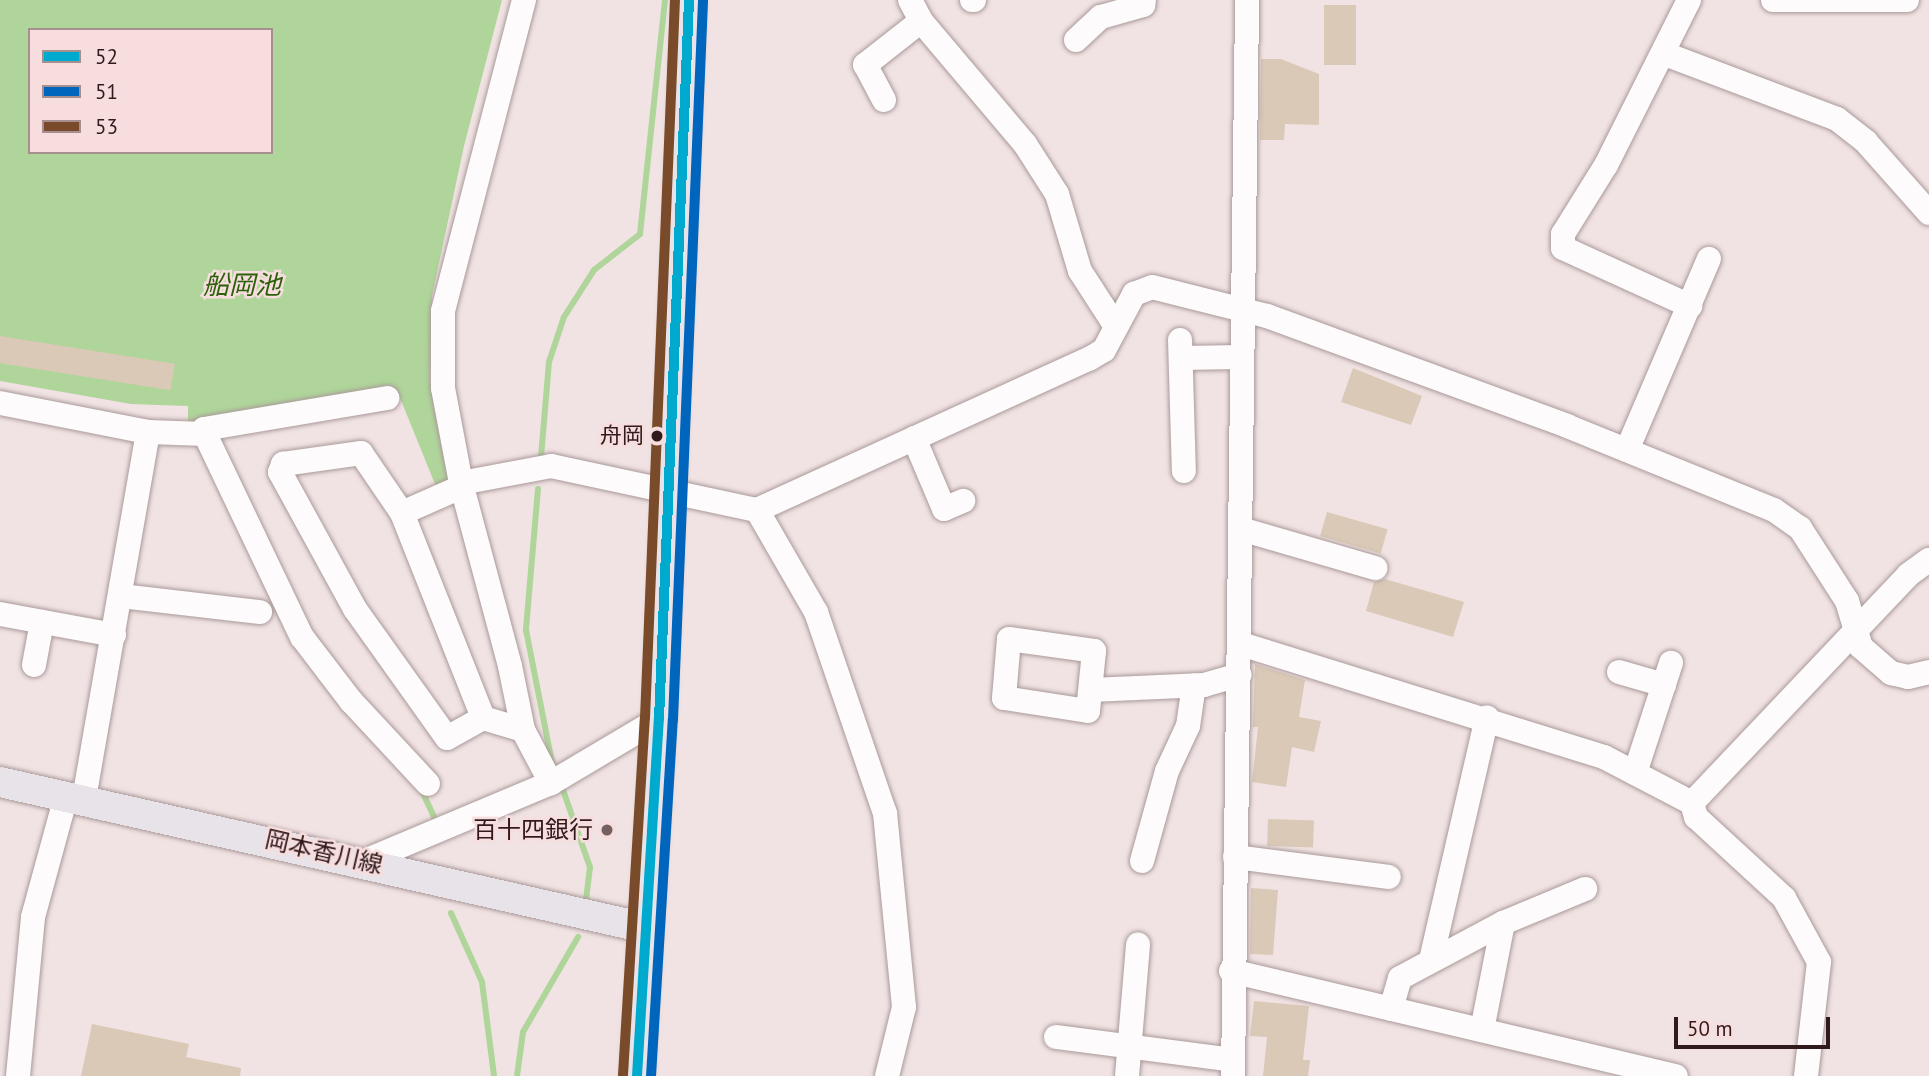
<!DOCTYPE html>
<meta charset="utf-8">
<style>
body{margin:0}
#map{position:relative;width:1929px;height:1076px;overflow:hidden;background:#f1e3e3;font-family:"PT Sans","Noto Sans JP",sans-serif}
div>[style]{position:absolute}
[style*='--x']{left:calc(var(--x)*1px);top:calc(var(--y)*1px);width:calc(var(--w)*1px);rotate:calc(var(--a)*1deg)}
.water>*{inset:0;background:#afd59a}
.stream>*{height:6px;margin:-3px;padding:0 3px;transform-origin:3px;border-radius:3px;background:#afd59a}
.building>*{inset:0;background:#dac9b6;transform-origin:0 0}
.roads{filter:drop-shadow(0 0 2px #aa999a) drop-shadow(0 0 2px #aa999a)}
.minor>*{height:24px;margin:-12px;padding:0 12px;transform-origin:12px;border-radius:12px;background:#fdfbfb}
.major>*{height:30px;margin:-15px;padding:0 15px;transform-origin:15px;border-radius:15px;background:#e8e3e8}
.bus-1>*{height:10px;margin:-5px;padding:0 5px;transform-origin:5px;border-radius:5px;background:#00a9ce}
.bus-2>*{height:10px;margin:-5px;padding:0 5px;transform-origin:5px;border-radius:5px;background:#0065bd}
.bus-3>*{height:10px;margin:-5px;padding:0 5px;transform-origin:5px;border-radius:5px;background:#7a4b2a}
.dots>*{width:19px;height:19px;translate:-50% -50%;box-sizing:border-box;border:4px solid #f7dddd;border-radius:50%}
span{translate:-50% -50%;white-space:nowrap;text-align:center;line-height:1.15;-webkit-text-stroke:5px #f7dddd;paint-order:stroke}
.bus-label{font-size:22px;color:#311a1b}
.right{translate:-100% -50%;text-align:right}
.poi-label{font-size:24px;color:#311a1b}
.street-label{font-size:24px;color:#311a1b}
.water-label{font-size:26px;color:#2a6109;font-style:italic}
.legend{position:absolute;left:28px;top:28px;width:245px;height:126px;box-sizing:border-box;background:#f7dddd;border:2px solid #a88f8f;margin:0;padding:9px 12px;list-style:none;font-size:21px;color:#311a1b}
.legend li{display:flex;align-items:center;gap:14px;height:35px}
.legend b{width:35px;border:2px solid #a88f8f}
.scale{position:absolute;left:1674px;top:1017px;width:156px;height:32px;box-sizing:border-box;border:4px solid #311a1b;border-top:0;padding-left:9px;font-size:21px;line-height:24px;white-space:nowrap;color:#311a1b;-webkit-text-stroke:5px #f7dddd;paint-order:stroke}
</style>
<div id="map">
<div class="water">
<div style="clip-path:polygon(evenodd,0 0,502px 0,464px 146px,432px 296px,430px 381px,454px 484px,437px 489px,398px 393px,188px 429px,188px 406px,131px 404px,0 381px,0 0,30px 30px,271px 30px,271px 152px,30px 152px,30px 30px)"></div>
</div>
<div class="stream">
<div style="--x:541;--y:457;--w:95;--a:-85.2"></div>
<div style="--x:549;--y:362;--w:47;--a:-71.6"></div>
<div style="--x:564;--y:317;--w:56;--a:-57.4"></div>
<div style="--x:594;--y:270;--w:58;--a:-38"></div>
<div style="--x:640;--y:234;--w:235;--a:-83.9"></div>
<div style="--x:538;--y:489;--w:142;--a:94.9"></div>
<div style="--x:526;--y:630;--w:135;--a:78.9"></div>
<div style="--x:563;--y:790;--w:82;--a:70.7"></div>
<div style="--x:590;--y:867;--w:32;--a:97"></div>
<div style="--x:422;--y:791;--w:33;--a:65"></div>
<div style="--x:451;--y:913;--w:76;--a:65.8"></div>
<div style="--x:482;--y:982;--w:95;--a:82.7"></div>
<div style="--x:517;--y:1076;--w:44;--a:-82.2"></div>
<div style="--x:523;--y:1032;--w:110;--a:-59.9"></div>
</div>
<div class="building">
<div style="left:1324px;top:5px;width:32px;height:60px"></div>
<div style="clip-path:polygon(1261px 59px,1281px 59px,1319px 74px,1319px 125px,1285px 124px,1284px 140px,1260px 140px)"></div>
<div style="left:0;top:336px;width:177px;height:27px;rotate:9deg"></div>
<div style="clip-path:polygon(1353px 368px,1422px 396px,1411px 425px,1341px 402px)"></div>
<div style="left:1327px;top:512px;width:63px;height:25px;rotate:16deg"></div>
<div style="clip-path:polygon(1385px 579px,1464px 602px,1453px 637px,1366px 611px,1374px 582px)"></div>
<div style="clip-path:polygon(1255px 664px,1305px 680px,1299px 717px,1321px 721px,1314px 752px,1292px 747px,1286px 787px,1252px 782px,1258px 727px,1253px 727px)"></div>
<div style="left:1268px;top:819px;width:46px;height:27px;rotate:2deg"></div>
<div style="clip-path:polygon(1251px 888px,1278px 890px,1273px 955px,1250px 954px)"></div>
<div style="clip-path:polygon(1254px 1001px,1309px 1006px,1303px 1060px,1310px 1060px,1308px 1076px,1263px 1076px,1267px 1037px,1250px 1036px)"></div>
<div style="clip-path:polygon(92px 1024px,189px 1044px,186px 1057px,241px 1068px,240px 1076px,81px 1076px)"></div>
</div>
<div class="roads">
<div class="minor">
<div style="--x:524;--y:0;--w:321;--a:104.6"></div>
<div style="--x:443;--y:311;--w:77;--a:90"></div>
<div style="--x:443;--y:388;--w:97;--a:79.3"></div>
<div style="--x:461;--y:483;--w:189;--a:75"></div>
<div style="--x:510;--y:666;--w:65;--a:78.5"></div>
<div style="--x:523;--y:730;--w:60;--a:62.2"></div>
<div style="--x:910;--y:0;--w:24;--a:62"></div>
<div style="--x:921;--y:21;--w:161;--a:49.8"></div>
<div style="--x:1025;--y:144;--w:59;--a:57.4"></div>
<div style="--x:1057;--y:194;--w:80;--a:73.4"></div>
<div style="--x:1080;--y:271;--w:64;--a:57.1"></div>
<div style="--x:972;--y:0;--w:2;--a:0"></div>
<div style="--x:1689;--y:0;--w:185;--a:116.7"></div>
<div style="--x:1606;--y:165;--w:81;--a:121.9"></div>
<div style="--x:1563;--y:234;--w:14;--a:90"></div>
<div style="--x:1563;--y:248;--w:140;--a:24.5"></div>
<div style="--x:1773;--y:0;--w:134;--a:0"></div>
<div style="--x:1076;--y:40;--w:34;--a:-43"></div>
<div style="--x:1101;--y:17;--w:44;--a:-15.9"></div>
<div style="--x:1143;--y:5;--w:5;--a:-79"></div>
<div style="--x:1665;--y:54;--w:184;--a:20.7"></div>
<div style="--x:1837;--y:119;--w:37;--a:38"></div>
<div style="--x:1866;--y:142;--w:95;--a:48.4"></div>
<div style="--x:884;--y:100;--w:40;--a:-118"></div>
<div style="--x:865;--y:65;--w:71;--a:-38.2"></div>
<div style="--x:1180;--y:340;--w:131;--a:88.3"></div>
<div style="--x:1181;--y:358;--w:60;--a:-1"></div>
<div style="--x:0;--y:403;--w:151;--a:11.1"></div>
<div style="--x:148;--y:432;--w:373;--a:99.9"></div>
<div style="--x:148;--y:432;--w:57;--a:2"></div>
<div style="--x:205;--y:434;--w:5;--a:-101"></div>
<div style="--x:204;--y:429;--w:186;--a:-9.6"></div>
<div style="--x:205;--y:434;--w:225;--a:64.5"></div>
<div style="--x:302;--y:637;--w:81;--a:52.6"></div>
<div style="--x:351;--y:701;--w:113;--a:47.1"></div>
<div style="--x:914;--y:438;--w:77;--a:67.1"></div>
<div style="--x:944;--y:509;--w:21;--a:-23"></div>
<div style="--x:1627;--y:450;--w:208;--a:-66.8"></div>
<div style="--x:757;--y:510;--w:118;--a:60"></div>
<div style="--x:816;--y:612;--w:213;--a:71.1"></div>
<div style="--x:885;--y:813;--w:195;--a:84.4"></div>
<div style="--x:904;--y:1007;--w:71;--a:103.8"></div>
<div style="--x:402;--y:513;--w:62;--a:-23.7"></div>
<div style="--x:459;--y:488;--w:5;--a:-68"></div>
<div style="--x:461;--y:483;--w:92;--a:-10.7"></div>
<div style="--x:551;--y:466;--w:211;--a:12.1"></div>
<div style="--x:757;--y:510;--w:365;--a:-24.5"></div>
<div style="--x:1089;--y:359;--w:17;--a:-31"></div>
<div style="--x:1104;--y:350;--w:64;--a:-61.8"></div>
<div style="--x:1134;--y:294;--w:19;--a:-21"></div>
<div style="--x:1152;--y:287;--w:119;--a:14.2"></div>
<div style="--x:1267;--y:316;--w:320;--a:20.1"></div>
<div style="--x:1567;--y:426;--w:223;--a:22.1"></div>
<div style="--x:1774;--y:510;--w:32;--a:35"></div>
<div style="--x:1800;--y:528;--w:87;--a:57.2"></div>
<div style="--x:1847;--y:601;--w:48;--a:73.1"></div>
<div style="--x:1861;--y:647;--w:40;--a:41"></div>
<div style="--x:1891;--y:673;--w:17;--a:13"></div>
<div style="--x:1908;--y:677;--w:22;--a:-13"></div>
<div style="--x:1241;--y:529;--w:140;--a:16.2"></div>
<div style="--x:121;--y:596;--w:140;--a:6.6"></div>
<div style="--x:0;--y:614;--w:116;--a:10.4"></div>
<div style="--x:1009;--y:639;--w:86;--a:8"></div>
<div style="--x:1094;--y:651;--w:60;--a:95.7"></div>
<div style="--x:1088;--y:711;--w:85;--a:-171.2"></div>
<div style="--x:1004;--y:698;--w:59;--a:-85.2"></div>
<div style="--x:1241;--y:644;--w:380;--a:17.3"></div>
<div style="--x:1604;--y:757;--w:99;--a:27.6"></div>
<div style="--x:1692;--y:803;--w:15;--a:74"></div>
<div style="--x:1696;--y:817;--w:120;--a:42.6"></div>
<div style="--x:1784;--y:898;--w:73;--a:61.3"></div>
<div style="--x:1819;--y:962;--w:115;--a:96.5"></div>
<div style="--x:34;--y:665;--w:44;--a:-79.5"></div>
<div style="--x:1619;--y:672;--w:47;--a:16.1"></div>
<div style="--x:1091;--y:690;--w:113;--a:-2.5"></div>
<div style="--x:1204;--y:685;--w:37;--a:-16"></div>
<div style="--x:483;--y:718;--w:41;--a:150.9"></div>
<div style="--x:447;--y:738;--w:158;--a:-125.5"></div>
<div style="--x:355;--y:609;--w:156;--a:-118.7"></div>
<div style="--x:280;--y:472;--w:9;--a:-69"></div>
<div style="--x:283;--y:464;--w:79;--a:-8"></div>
<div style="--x:361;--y:453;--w:73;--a:55.7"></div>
<div style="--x:402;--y:513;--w:220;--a:68.4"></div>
<div style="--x:483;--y:718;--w:42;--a:16.7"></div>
<div style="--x:1635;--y:773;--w:116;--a:-71.9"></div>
<div style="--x:1692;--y:803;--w:314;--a:-46.5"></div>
<div style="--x:1908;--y:575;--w:26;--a:-36"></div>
<div style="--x:1235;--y:857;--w:155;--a:7.4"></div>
<div style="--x:365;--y:861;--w:202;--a:-22.8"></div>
<div style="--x:551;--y:783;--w:126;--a:-30.7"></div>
<div style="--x:1142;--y:861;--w:93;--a:-74.5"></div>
<div style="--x:1167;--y:771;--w:50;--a:-65"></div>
<div style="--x:1188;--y:726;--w:41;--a:-81.7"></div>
<div style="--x:1431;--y:960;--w:249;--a:-77"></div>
<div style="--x:1231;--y:971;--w:457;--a:13.3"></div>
<div style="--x:1391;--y:1009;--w:32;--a:-74"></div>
<div style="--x:1400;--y:978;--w:117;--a:-28.1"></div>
<div style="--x:1503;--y:923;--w:89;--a:-22.5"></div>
<div style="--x:1482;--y:1030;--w:109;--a:-78.9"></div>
<div style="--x:1056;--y:1037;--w:178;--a:7.4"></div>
<div style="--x:18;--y:1076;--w:160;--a:-84.6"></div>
<div style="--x:33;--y:917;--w:125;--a:-74.7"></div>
<div style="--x:1127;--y:1076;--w:132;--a:-85.2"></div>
<div style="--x:1233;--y:1076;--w:1076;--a:-89.25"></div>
</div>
<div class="major">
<div style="--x:0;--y:782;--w:662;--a:12.74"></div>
<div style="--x:637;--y:1076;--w:358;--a:-86.5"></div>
<div style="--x:659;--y:719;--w:720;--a:-87.61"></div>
</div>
</div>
<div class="bus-1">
<div style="--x:637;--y:1076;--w:358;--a:-86.5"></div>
<div style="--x:659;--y:719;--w:720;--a:-87.61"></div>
</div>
<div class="bus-2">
<div style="--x:651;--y:1076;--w:357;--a:-86.5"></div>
<div style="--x:673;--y:720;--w:720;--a:-87.61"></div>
</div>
<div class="bus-3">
<div style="--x:623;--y:1075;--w:358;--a:-86.5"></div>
<div style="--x:645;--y:718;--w:719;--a:-87.61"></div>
</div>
<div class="dots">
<div style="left:657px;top:436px;background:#311a1b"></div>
<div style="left:607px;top:830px;background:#746061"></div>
</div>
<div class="bus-label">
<span class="right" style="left:644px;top:436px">舟岡</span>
</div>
<div class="poi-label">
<span class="right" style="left:593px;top:830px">百十四銀行</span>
</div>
<div class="street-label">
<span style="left:324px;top:852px;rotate:13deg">岡本香川線</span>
</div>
<div class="water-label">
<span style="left:242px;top:285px">船岡池</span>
</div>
<ul class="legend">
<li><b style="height:9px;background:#00a9ce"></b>52</li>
<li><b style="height:9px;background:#0065bd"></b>51</li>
<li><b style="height:9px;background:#7a4b2a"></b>53</li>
</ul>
<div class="scale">50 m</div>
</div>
